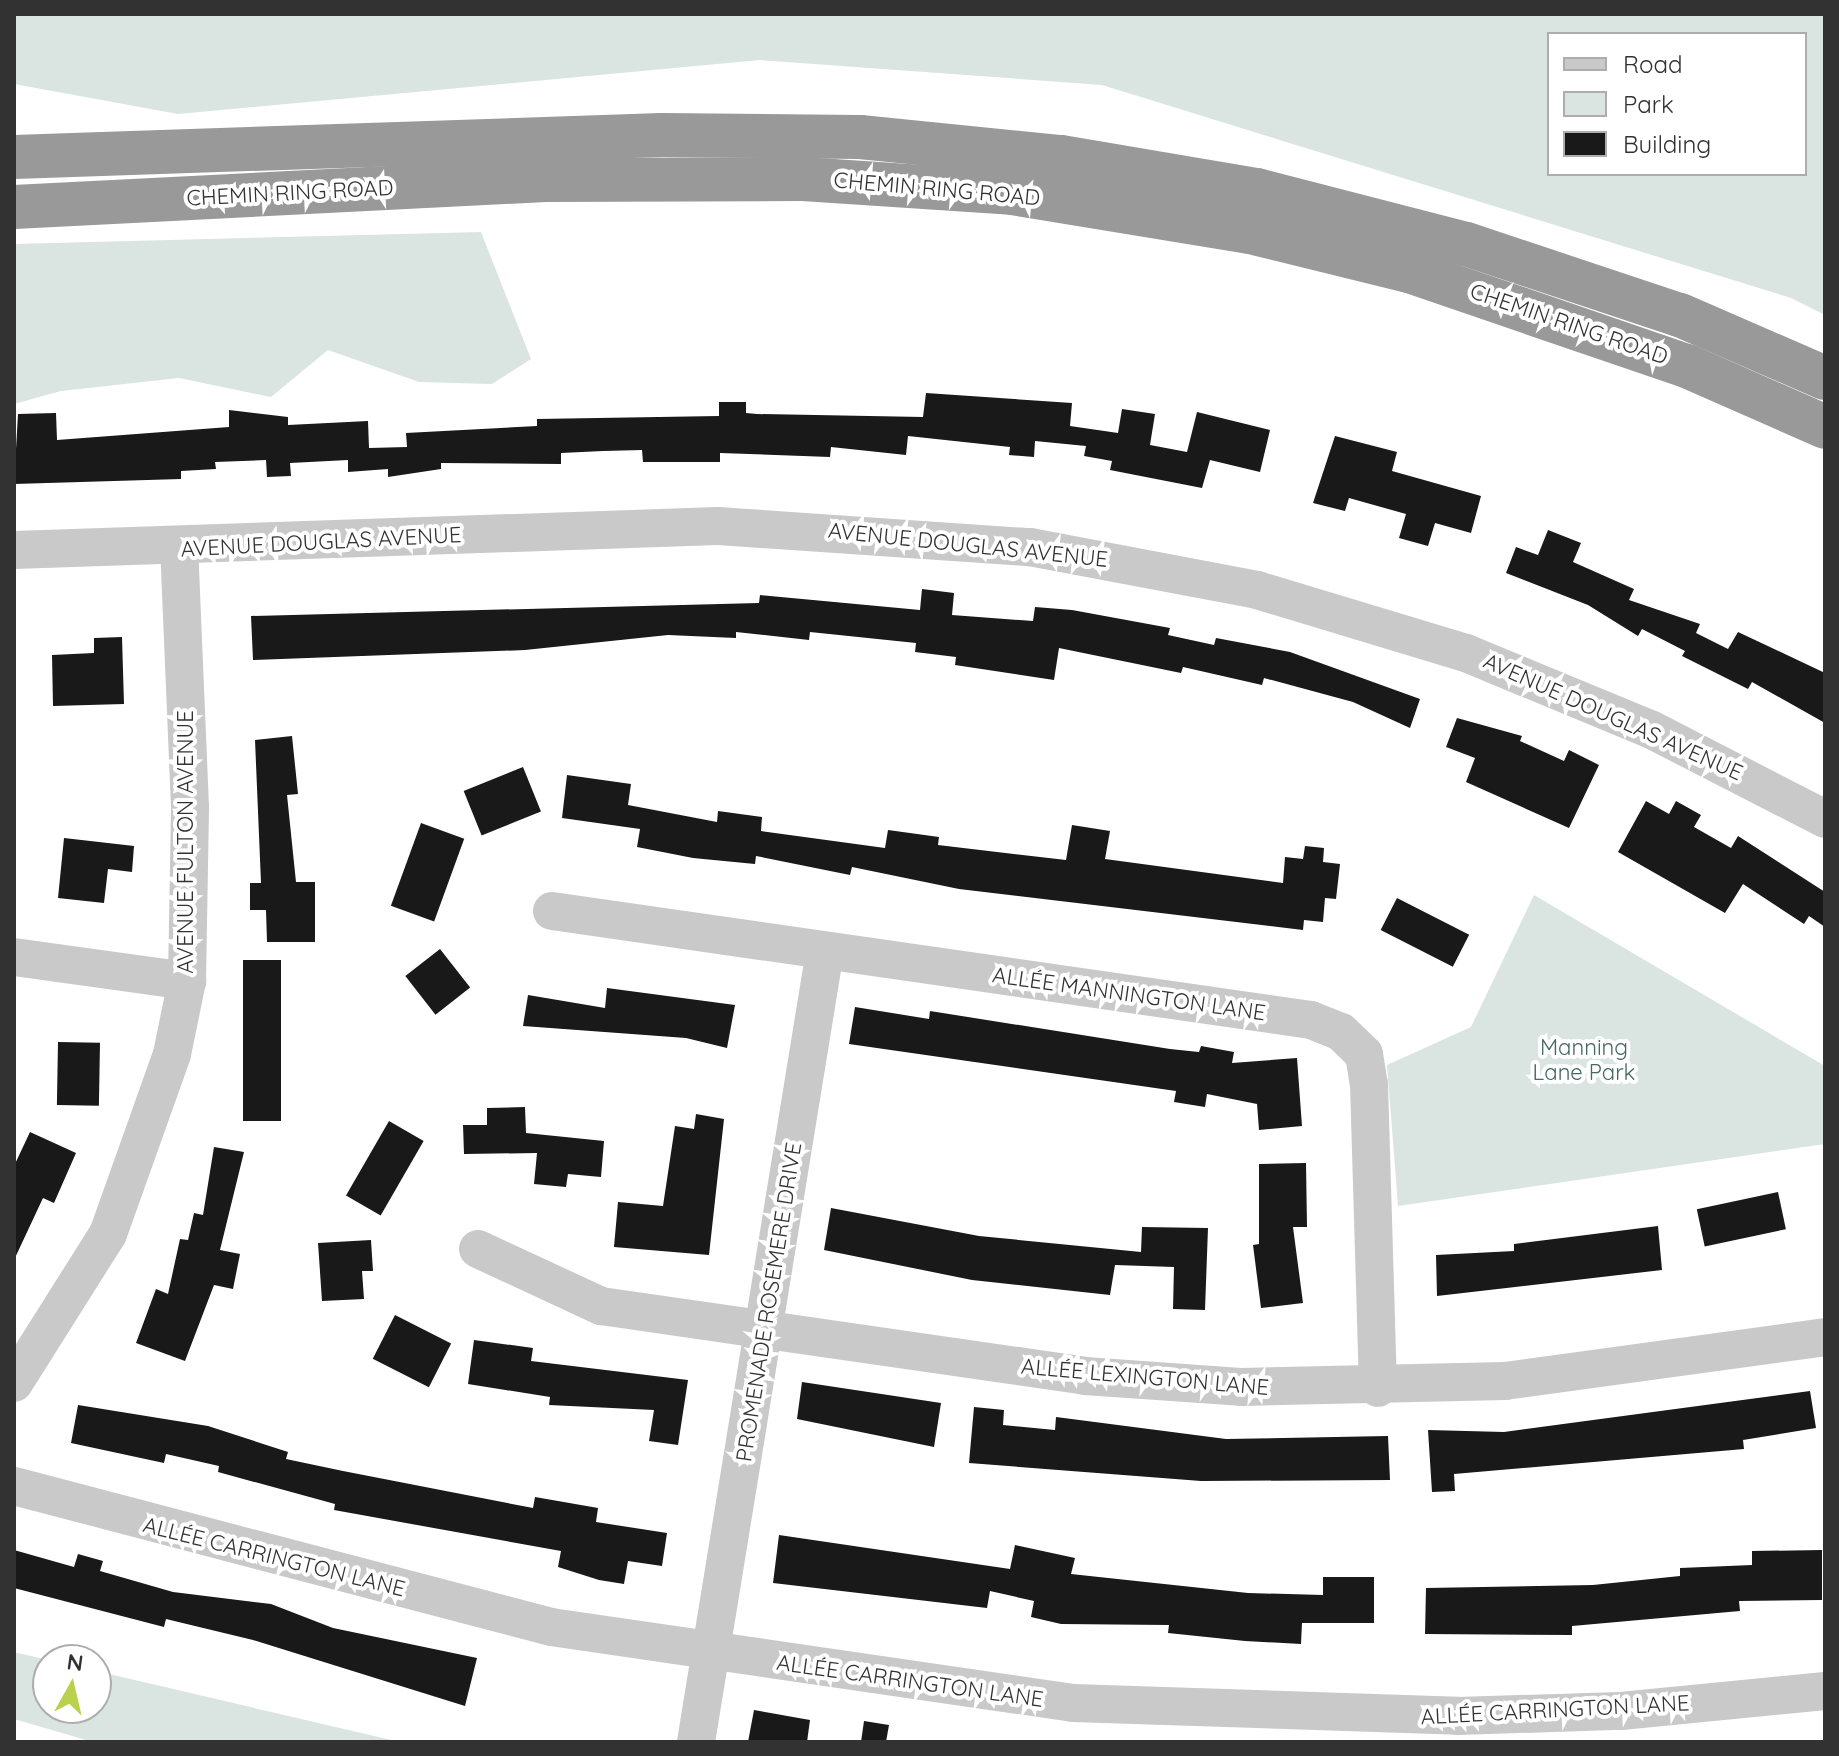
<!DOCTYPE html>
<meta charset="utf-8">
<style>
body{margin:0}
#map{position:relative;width:1839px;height:1756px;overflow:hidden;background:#fff;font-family:Quicksand,sans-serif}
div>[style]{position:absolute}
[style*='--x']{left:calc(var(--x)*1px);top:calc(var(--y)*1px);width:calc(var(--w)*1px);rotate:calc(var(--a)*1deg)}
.green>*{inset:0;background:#dae5e2}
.building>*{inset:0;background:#191919;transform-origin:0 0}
.minor>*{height:38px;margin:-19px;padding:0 19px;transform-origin:19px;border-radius:19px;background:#c9c9c9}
.highway>*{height:44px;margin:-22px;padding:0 22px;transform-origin:22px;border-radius:22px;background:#999}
span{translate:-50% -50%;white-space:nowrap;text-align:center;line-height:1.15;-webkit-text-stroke:8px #fff;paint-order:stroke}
.street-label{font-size:22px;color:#323232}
.park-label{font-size:22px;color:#456961}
.frame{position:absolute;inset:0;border:16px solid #323232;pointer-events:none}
.legend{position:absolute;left:1547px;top:32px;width:260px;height:144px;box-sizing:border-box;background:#fff;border:2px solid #adadad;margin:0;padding:10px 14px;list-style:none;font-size:24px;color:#323232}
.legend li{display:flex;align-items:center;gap:16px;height:40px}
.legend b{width:40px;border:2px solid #adadad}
.north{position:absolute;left:32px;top:1644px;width:80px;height:80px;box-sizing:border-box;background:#fff;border:2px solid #adadad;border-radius:50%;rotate:8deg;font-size:22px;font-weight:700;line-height:32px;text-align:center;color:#323232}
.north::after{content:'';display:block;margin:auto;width:28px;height:36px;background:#bad14d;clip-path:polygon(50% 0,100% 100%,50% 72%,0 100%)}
</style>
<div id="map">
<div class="green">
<div style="clip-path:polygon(evenodd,14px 14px,1825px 14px,1825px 315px,1791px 298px,1102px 85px,760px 60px,178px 114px,14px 84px,14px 14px,1549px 34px,1805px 34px,1805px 174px,1549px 174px,1549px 34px)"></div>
<div style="clip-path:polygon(481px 232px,531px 359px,492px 384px,419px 382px,328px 350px,271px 397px,179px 378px,61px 391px,14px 404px,14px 244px)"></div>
<div style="clip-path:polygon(1534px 895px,1825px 1066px,1825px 1144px,1398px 1206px,1387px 1065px,1471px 1027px)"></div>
<div style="clip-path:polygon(14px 1652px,48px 1660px,48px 1708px,96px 1708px,96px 1671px,400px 1742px,93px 1742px,14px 1719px)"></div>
</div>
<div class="building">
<div style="clip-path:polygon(926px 393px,1072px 403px,1070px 426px,1118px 433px,1122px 409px,1155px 414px,1150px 445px,1187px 452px,1197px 412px,1270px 430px,1260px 472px,1210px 460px,1202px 488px,1110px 470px,1112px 461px,1084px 456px,1086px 446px,1035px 441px,1034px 457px,1009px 455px,1010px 447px,908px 436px,906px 455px,831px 447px,830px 457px,720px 453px,720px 462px,643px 462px,642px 450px,603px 451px,561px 453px,561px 464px,441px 463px,441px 469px,388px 477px,388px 469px,348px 472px,348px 460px,290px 463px,291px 476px,267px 477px,266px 460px,215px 462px,216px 469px,181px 471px,181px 479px,14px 484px,18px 414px,56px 413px,57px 440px,229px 427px,229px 410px,288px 417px,288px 425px,368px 421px,369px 448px,407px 447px,406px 433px,537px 426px,537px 419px,719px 416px,719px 402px,746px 402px,746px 413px,757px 414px,923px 417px)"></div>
<div style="clip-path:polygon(1335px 436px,1397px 452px,1392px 471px,1481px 496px,1471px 533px,1435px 523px,1428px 546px,1399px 538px,1406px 514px,1349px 498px,1345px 511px,1313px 503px)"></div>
<div style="clip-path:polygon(1548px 530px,1581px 543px,1573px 562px,1634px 589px,1629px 600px,1700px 624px,1696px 633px,1728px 649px,1738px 632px,1825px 673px,1825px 723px,1752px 682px,1748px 689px,1682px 656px,1685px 651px,1642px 629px,1638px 636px,1588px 605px,1506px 573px,1516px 547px,1538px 555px)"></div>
<div style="clip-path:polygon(922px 589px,954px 593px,952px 615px,1033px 621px,1035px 607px,1072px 610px,1170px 628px,1168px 635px,1214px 645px,1216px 638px,1290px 652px,1420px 699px,1410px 728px,1353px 702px,1264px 678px,1262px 685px,1183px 667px,1181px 673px,1059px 648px,1054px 680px,955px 665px,956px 657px,915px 652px,916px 643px,810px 632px,809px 640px,736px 632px,736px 638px,668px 635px,525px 650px,253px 660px,251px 616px,759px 603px,760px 595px,920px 610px)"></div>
<div style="clip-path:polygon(122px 637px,124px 704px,53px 706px,52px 655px,94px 653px,94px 638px)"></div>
<div style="clip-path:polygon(1457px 718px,1522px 736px,1520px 741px,1564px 761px,1569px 750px,1599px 765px,1569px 828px,1466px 782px,1475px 758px,1446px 747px)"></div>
<div style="clip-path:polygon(292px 736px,298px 794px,287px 795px,296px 882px,315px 882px,315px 942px,267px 942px,266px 910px,250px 910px,250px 883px,261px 883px,255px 740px)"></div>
<div style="left:523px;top:767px;width:48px;height:64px;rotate:68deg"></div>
<div style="clip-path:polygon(567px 775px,631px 784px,628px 805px,717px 822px,718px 811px,762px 817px,761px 831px,885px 848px,888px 830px,939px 837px,938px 845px,1066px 860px,1072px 825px,1110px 831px,1105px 859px,1283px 883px,1285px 857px,1303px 859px,1305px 846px,1324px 848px,1323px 862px,1340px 864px,1336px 899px,1325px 898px,1323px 922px,1304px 920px,1303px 930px,959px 889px,852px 867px,850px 875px,756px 856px,755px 864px,693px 858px,637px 847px,640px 829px,562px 818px)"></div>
<div style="clip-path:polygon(1646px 801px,1669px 814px,1676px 801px,1701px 815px,1694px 827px,1731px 848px,1738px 836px,1825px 892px,1825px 927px,1809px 916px,1804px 924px,1743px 884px,1725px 913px,1618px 852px)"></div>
<div style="left:421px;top:823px;width:46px;height:88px;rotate:20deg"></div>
<div style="clip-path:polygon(64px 838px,134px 846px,132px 872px,108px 869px,104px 903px,58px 898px)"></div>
<div style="left:1397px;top:898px;width:81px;height:36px;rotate:27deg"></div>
<div style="left:440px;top:949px;width:49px;height:44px;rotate:52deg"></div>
<div style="left:243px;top:960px;width:38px;height:161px"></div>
<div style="clip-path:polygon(607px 988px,735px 1005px,727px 1048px,686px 1038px,523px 1026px,528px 995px,605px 1008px)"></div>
<div style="clip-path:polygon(855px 1007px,929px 1019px,930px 1011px,1170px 1049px,1199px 1052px,1201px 1046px,1234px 1052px,1232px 1063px,1297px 1058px,1302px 1126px,1259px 1130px,1257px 1104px,1207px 1094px,1205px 1107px,1174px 1102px,1176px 1091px,849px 1044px)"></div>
<div style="left:58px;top:1042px;width:42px;height:63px;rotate:1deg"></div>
<div style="clip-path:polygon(525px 1107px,526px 1133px,604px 1141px,601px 1177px,568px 1174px,566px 1187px,534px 1184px,537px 1153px,464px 1154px,463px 1125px,487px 1125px,487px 1108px)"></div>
<div style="clip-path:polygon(696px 1114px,724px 1119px,709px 1255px,614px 1247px,618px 1202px,663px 1206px,675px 1126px,694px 1129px)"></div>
<div style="left:389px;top:1121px;width:40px;height:86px;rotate:30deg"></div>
<div style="clip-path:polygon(30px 1132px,76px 1153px,54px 1203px,43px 1198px,14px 1260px,14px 1166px)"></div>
<div style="clip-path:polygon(214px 1147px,244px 1152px,220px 1250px,240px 1254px,233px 1289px,214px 1285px,185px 1361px,136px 1343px,156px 1289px,168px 1294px,180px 1239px,188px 1240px,194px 1213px,203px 1215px)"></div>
<div style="clip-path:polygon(1306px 1163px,1307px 1227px,1293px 1227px,1303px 1303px,1261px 1308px,1253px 1245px,1259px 1244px,1259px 1164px)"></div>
<div style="left:1778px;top:1192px;width:38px;height:83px;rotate:78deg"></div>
<div style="clip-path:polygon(831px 1208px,979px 1236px,1141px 1252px,1142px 1227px,1208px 1228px,1205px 1310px,1173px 1309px,1174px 1267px,1115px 1265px,1110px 1295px,972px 1280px,824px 1250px)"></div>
<div style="clip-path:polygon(1658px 1226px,1662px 1270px,1437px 1296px,1436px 1255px,1514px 1251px,1514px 1244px)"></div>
<div style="clip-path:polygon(371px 1240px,373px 1271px,362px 1271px,364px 1299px,322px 1301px,318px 1243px)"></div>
<div style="left:395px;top:1315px;width:63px;height:49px;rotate:27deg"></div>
<div style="clip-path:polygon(474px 1340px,533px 1348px,531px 1361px,688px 1380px,678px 1445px,649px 1441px,654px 1410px,549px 1405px,550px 1397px,468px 1384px)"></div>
<div style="clip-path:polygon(802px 1382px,941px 1403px,934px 1447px,797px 1419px)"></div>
<div style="clip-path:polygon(1810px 1391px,1816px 1428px,1743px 1440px,1744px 1449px,1454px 1474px,1455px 1491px,1432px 1492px,1428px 1430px,1504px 1432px)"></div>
<div style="clip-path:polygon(78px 1405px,208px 1426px,288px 1452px,286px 1459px,343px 1471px,533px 1508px,535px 1497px,598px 1508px,596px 1522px,667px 1533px,662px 1566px,628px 1561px,624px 1584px,599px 1580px,558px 1567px,561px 1551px,334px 1510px,335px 1504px,218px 1472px,219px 1466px,166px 1454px,164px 1463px,71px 1443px)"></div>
<div style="clip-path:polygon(974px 1407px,1004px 1410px,1003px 1425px,1055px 1430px,1056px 1417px,1226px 1439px,1388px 1436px,1390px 1480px,1201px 1481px,969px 1463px)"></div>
<div style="clip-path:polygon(779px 1535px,1010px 1569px,1015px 1545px,1075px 1558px,1071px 1574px,1248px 1593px,1323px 1595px,1323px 1577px,1374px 1577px,1374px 1623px,1302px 1623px,1301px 1644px,1245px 1641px,1168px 1633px,1169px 1625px,1061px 1624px,1031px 1617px,1034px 1601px,990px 1591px,987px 1608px,773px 1583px)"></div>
<div style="clip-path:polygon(14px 1550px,74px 1567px,78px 1554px,103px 1561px,100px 1571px,173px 1592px,271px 1604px,333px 1628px,477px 1658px,465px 1706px,253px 1640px,166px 1619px,164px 1627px,14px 1588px)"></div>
<div style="clip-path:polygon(1822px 1550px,1822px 1600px,1739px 1601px,1740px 1611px,1572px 1626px,1572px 1635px,1425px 1634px,1426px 1588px,1593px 1585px,1680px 1576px,1680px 1568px,1752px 1565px,1752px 1551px)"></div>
<div style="clip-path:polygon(754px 1710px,810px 1720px,807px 1742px,748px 1742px)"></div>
<div style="clip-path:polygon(864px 1721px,889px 1725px,886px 1742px,861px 1742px)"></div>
</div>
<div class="minor">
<div style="--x:14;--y:550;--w:704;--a:-1.95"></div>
<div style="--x:718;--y:526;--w:313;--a:3.9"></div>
<div style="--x:1030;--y:547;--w:231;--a:10.7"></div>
<div style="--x:1257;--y:590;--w:218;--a:16.8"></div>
<div style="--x:1466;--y:653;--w:201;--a:22.5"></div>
<div style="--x:1652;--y:730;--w:195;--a:27.2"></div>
<div style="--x:552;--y:911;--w:767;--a:8.17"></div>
<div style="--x:1311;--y:1020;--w:32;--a:22"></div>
<div style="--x:1341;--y:1032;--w:32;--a:44"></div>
<div style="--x:1364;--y:1054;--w:30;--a:81"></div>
<div style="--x:1369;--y:1084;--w:304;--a:88.3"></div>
<div style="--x:14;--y:957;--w:175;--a:7.9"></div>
<div style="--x:478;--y:1249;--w:136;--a:24.9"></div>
<div style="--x:601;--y:1306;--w:489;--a:8.2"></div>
<div style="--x:1085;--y:1376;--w:156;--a:4"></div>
<div style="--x:1241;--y:1387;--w:264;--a:-1.3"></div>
<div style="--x:1505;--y:1381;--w:323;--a:-7.8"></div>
<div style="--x:14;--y:1383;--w:176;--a:-57.8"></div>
<div style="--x:108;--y:1234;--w:191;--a:-70.4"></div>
<div style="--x:172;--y:1054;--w:75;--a:-78.4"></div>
<div style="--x:187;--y:981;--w:174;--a:-89"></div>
<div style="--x:190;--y:807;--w:258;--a:-92.4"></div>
<div style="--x:14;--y:1486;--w:555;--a:14.71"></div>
<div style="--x:551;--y:1627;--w:528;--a:8.28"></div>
<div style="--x:1073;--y:1703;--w:385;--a:1.9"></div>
<div style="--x:1458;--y:1716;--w:163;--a:-1.8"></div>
<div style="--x:1621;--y:1711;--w:205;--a:-5.6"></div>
<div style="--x:696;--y:1742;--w:801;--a:-80.74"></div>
</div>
<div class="highway">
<div style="--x:14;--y:157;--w:648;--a:-1.94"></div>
<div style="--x:662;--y:135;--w:198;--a:0.6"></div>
<div style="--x:860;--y:137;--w:202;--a:5.7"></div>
<div style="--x:1061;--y:157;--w:199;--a:9.6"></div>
<div style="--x:1257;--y:190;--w:216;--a:14.5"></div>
<div style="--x:1466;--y:244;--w:225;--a:18.4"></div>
<div style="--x:1680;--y:315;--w:158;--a:23.5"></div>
<div style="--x:14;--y:207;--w:532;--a:-2.91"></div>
<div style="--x:545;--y:180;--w:258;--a:-0.2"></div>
<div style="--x:803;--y:179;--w:209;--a:3.8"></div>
<div style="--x:1012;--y:193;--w:241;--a:9.3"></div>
<div style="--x:1250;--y:232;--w:164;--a:13.8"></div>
<div style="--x:1409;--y:271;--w:294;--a:18.9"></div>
<div style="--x:1687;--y:366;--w:151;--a:23.8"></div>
</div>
<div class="street-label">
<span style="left:937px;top:189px;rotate:5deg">CHEMIN RING ROAD</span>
<span style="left:290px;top:193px;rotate:-3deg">CHEMIN RING ROAD</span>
<span style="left:1569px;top:324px;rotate:19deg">CHEMIN RING ROAD</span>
<span style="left:321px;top:542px;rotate:-3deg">AVENUE DOUGLAS AVENUE</span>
<span style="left:968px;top:545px;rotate:6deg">AVENUE DOUGLAS AVENUE</span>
<span style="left:1613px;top:717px;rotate:24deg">AVENUE DOUGLAS AVENUE</span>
<span style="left:186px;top:842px;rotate:-90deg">AVENUE FULTON AVENUE</span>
<span style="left:1129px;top:994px;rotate:8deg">ALLÉE MANNINGTON LANE</span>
<span style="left:769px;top:1302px;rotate:-81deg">PROMENADE ROSEMERE DRIVE</span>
<span style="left:1145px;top:1377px;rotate:5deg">ALLÉE LEXINGTON LANE</span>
<span style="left:274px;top:1557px;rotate:14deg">ALLÉE CARRINGTON LANE</span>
<span style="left:910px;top:1681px;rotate:8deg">ALLÉE CARRINGTON LANE</span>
<span style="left:1555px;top:1710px;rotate:-3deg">ALLÉE CARRINGTON LANE</span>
</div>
<div class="park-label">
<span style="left:1584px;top:1060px">Manning<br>Lane Park</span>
</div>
<div class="frame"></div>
<ul class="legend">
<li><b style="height:10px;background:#c9c9c9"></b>Road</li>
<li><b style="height:22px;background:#dae5e2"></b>Park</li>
<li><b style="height:22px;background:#191919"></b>Building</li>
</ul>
<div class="north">N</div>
</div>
